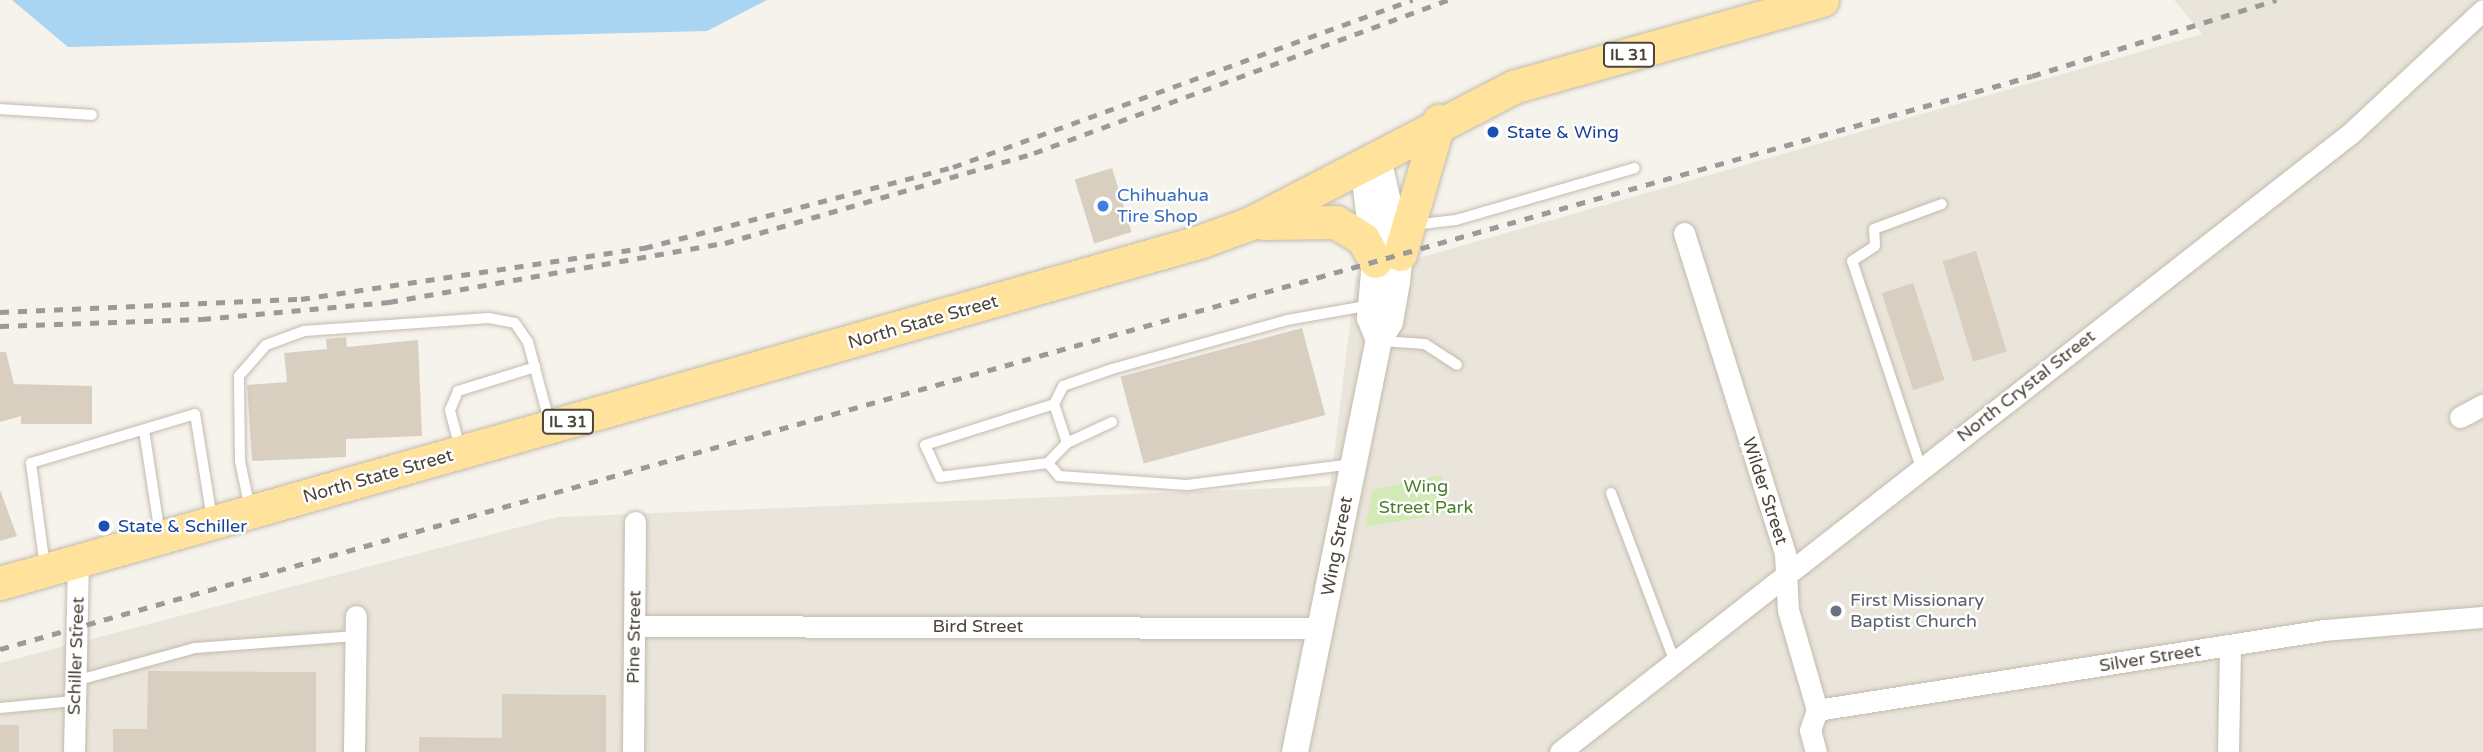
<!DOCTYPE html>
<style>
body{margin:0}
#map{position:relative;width:2483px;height:752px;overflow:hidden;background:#f6f3ec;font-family:"Varela Round",sans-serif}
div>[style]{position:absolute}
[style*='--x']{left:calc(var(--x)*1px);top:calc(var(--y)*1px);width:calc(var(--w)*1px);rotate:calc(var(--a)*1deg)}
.residential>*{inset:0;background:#eae5da}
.green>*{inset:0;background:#d2eab5}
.water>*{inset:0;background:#a9d4f2}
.building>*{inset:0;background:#d8cfc1;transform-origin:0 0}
.roads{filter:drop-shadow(0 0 2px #c2bbae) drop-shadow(0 0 2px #c2bbae)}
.service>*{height:10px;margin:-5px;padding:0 5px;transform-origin:5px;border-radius:5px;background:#fff}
.minor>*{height:21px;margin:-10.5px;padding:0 10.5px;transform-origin:10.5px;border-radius:10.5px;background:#fff}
.tertiary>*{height:26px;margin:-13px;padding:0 13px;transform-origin:13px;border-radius:13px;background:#fff}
.primary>*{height:33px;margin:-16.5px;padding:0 16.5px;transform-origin:16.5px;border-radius:16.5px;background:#ffe39c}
.rail>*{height:5px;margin-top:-2.5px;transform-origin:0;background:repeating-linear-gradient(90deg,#9a9a9a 0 9px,transparent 0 18px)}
.dots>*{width:19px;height:19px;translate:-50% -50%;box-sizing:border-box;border:4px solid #fff;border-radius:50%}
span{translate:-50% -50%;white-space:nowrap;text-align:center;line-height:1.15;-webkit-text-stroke:5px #fff;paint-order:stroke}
.shield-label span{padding:2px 5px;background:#fff;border:2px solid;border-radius:5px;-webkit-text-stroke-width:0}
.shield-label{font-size:16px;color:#4b4439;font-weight:700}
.transit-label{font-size:18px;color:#164399}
.left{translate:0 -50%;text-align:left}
.shop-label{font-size:18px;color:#366cbe}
.street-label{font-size:18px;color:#4b4439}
.park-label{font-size:18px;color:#4a7f2a}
.worship-label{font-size:18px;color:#5b616d}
</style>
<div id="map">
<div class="residential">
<div style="clip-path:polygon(2174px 0,2483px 0,2483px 752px,0 752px,0 663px,558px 517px,1330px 486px,1356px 276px,2202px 34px)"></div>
</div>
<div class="green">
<div style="clip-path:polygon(1441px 475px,1449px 513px,1365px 527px,1373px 490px)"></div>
</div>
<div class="water">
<div style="clip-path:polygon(12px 0,767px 0,707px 31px,68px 47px)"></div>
</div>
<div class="building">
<div style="left:1112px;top:168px;width:67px;height:39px;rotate:73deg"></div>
<div style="left:1976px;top:251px;width:105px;height:35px;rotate:73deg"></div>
<div style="left:1913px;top:283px;width:102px;height:33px;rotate:72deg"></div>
<div style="left:1302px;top:328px;width:90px;height:188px;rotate:75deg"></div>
<div style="clip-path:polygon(346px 337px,347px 347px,418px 340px,422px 436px,346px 439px,346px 457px,252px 461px,247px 385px,287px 382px,284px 353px,327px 349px,326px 339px)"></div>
<div style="clip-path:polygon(0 352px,6px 352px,14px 384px,92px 386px,92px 424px,21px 424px,21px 416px,0 422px)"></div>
<div style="clip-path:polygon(0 490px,17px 536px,0 541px)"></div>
<div style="clip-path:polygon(148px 671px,316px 672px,316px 752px,113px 752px,113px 729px,147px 729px)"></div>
<div style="clip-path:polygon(502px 694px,606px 695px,606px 752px,419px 752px,419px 737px,502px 738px)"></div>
<div style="left:0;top:725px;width:19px;height:27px"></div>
</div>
<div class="roads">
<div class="service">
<div style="--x:0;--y:109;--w:92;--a:3.7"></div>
<div style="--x:1413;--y:225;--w:43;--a:-6.6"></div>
<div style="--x:1456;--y:220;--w:186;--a:-16.2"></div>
<div style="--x:1382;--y:341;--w:43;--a:4"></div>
<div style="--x:1425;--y:344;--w:38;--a:33"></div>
<div style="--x:1054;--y:404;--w:20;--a:-63"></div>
<div style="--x:1063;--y:386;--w:52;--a:-19.1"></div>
<div style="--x:1112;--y:369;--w:182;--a:-15.6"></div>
<div style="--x:1287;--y:320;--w:85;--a:-10.1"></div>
<div style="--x:1112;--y:422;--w:50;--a:155"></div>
<div style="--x:1067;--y:443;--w:28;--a:134"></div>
<div style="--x:1048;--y:463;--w:17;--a:50"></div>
<div style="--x:1059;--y:476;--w:128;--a:4"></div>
<div style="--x:1187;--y:485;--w:167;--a:-7.2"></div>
<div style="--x:144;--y:430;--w:105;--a:81.3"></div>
<div style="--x:460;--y:448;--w:39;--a:-105"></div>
<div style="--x:450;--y:410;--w:21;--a:-67"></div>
<div style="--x:458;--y:391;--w:81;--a:-17.3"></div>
<div style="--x:1048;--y:463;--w:109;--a:172.6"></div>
<div style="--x:940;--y:477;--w:35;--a:-115"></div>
<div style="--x:925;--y:445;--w:135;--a:-17.6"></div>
<div style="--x:1054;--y:404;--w:41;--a:71.6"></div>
<div style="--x:1921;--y:468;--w:218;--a:-108.4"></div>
<div style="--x:1852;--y:261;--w:27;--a:-33"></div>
<div style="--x:1875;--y:246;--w:17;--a:-93"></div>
<div style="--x:1874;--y:229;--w:72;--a:-20.2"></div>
<div style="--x:1611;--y:493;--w:181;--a:69.3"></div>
<div style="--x:250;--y:509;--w:49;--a:-101.8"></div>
<div style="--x:240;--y:461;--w:85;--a:-90.7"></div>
<div style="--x:239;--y:376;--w:41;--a:-48.9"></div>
<div style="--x:266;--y:345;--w:40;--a:-20.2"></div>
<div style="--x:304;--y:331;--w:185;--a:-4"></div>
<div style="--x:489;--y:318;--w:26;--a:11"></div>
<div style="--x:515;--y:323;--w:23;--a:56"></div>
<div style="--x:528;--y:342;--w:85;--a:75"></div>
<div style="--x:45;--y:567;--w:105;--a:-97.7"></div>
<div style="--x:31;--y:463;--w:171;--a:-16.6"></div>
<div style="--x:195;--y:414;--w:106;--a:80.8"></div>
<div style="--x:75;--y:681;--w:124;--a:-15.4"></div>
<div style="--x:195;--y:648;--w:161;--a:-4.3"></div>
<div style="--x:0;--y:708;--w:74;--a:-5.4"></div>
</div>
<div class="minor">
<div style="--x:1684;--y:233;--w:337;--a:72.5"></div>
<div style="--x:1785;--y:554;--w:56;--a:86.9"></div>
<div style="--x:1788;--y:610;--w:104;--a:73.8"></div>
<div style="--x:1817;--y:710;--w:21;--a:109"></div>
<div style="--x:1810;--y:730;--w:23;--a:75"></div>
<div style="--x:2460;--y:417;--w:26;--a:-28"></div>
<div style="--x:634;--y:626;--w:687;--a:0.17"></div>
<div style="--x:1817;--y:710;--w:513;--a:-8.97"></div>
<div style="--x:2324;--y:630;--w:160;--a:-4.7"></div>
<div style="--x:74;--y:752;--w:191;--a:-88.8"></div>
<div style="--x:354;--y:752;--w:136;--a:-89.2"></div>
<div style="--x:633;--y:752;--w:230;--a:-89.5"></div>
<div style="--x:1560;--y:752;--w:1004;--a:-38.05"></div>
<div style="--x:2351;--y:133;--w:180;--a:-43"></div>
<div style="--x:2228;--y:752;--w:106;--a:-88.9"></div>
</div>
<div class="tertiary">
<div style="--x:1364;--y:172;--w:90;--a:83"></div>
<div style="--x:1375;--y:261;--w:57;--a:95"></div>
<div style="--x:1370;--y:318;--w:24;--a:68"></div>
<div style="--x:1295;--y:752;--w:420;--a:-78.5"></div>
<div style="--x:1379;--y:340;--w:21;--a:-59"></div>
<div style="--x:1390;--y:322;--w:41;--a:-80.1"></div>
<div style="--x:1397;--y:282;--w:28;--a:-84"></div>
<div style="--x:1400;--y:254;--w:98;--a:-103"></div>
</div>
<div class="primary">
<div style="--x:1264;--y:223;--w:72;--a:-0.8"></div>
<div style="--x:1336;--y:222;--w:32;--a:32"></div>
<div style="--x:1363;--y:239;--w:25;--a:61"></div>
<div style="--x:1400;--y:254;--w:139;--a:-73.7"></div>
<div style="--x:0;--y:583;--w:1250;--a:-15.88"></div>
<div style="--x:1202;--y:241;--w:52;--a:-20.2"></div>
<div style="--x:1251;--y:223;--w:295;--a:-27.4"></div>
<div style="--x:1513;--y:87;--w:321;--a:-15.7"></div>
</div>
</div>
<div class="rail">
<div style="--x:0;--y:312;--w:301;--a:-2.5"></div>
<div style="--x:301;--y:299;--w:347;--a:-8.5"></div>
<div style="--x:644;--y:248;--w:319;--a:-14.7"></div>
<div style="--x:953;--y:167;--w:489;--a:-20"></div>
<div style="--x:0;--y:326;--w:202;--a:-2"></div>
<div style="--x:202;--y:319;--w:188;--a:-5.2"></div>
<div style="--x:389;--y:302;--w:341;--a:-10"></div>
<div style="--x:725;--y:243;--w:322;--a:-16.2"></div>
<div style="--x:1034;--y:153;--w:441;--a:-20.3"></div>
<div style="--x:0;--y:649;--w:2111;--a:-15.75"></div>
<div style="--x:2032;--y:76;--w:256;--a:-17.3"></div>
</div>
<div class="dots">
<div style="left:1493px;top:132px;background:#1a4fb4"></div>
<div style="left:1103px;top:206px;background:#3f7fe0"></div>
<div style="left:104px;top:526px;background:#1a4fb4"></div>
<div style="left:1836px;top:611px;background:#6b7280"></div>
</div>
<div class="shield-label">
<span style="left:1629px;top:55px">IL 31</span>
<span style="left:568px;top:422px">IL 31</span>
</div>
<div class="transit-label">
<span class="left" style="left:1507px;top:132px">State &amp; Wing</span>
<span class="left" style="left:118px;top:526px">State &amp; Schiller</span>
</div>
<div class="shop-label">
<span class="left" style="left:1117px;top:206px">Chihuahua<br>Tire Shop</span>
</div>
<div class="street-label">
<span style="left:923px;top:322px;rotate:-16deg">North State Street</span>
<span style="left:2026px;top:386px;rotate:-38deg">North Crystal Street</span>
<span style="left:378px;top:476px;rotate:-16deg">North State Street</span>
<span style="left:1765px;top:491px;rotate:72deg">Wilder Street</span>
<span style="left:1337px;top:546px;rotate:-79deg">Wing Street</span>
<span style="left:978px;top:626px">Bird Street</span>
<span style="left:634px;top:637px;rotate:-89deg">Pine Street</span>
<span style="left:76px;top:656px;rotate:-88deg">Schiller Street</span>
<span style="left:2150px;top:658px;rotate:-9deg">Silver Street</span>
</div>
<div class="park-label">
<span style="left:1426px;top:497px">Wing<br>Street Park</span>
</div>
<div class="worship-label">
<span class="left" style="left:1850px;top:611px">First Missionary<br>Baptist Church</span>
</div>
</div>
